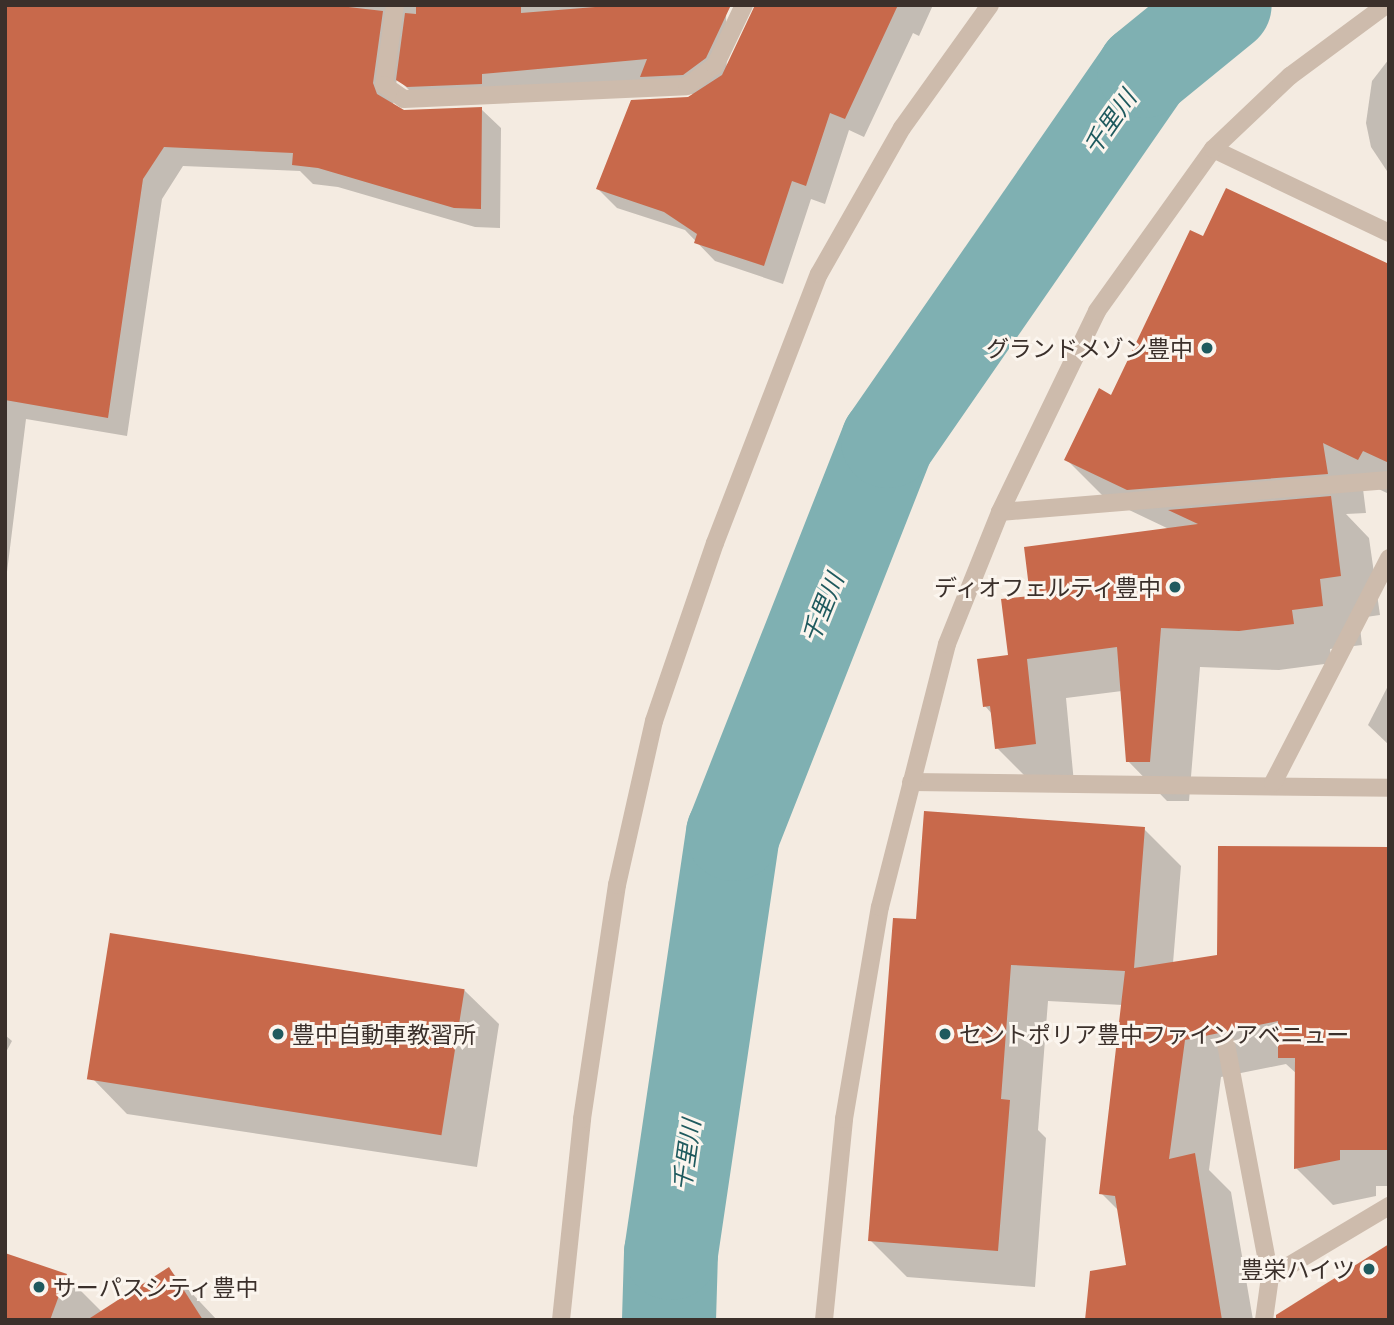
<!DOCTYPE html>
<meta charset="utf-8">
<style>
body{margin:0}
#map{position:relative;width:1394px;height:1325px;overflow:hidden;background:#f4ebe1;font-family:"Golos Text","Noto Sans JP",sans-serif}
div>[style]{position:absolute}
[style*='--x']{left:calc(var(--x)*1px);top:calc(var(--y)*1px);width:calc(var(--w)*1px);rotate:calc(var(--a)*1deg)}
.shadow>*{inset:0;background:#0003}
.river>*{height:94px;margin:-47px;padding:0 47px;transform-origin:47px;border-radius:47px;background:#7fb0b2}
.building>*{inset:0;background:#c8694b;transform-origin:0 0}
.minor>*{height:18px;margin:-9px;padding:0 9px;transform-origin:9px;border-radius:9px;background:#cdbbac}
.dots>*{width:19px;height:19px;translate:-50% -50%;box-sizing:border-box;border:4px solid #fbf5ee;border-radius:50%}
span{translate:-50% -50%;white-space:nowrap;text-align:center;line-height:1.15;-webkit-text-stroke:6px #fbf5ee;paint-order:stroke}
.poi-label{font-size:23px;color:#3b302b}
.right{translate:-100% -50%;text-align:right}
.left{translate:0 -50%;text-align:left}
.water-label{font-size:24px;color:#1f5a5e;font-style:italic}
.frame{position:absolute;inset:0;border:7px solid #3b302b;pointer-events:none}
</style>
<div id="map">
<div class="shadow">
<div style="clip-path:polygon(5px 5px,726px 5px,727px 105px,782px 5px,933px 5px,919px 36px,913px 33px,864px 137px,849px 130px,825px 204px,811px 199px,783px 284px,715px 261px,685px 230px,617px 208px,598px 189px,697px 94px,418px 99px,397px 78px,393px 105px,403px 112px,481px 109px,501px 128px,500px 228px,475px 227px,338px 187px,313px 184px,300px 171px,183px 166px,162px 199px,127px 436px,26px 419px,5px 588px)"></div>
<div style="clip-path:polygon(1389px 59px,1389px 174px,1371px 147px,1366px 123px,1372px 81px)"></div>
<div style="clip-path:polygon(1204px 238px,1389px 266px,1389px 494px,1362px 481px,1366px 513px,1346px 514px,1369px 538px,1380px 615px,1359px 618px,1362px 645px,1330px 649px,1332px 663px,1279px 670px,1200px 667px,1189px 801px,1167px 801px,1128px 761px,1122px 691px,1066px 698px,1074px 783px,1036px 787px,997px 748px,993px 715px,985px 706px,1010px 657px,1032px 597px,1169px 529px,1106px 499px,1066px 459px,1112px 397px)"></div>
<div style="clip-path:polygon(1389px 684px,1389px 745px,1368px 725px)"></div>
<div style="clip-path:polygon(1144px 829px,1181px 866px,1173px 963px,1219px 956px,1389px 849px,1389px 1186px,1376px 1186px,1376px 1196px,1333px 1205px,1296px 1168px,1297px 1074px,1286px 1064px,1221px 1077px,1209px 1170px,1231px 1192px,1253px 1320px,1087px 1320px,1128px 1267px,1120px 1212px,1101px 1193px,1123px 1005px,1048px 1001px,1038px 1130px,1046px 1138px,1035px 1287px,907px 1277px,870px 1240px,917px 921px)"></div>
<div style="clip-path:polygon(464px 990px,499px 1024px,477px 1167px,127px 1114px,93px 1079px)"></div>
<div style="clip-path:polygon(5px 1035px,12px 1041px,5px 1054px)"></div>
<div style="clip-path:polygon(169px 1269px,217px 1320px,5px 1320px,66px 1276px,102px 1312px)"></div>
</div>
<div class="river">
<div style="--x:669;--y:1320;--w:67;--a:-88.3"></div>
<div style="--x:671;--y:1253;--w:424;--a:-81.6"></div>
<div style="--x:733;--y:834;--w:422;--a:-68.5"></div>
<div style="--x:888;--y:441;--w:450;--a:-55.3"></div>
<div style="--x:1144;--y:71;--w:104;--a:-39.2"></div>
</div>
<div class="building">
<div style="clip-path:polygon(5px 5px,331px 5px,383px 11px,373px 83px,377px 94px,404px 110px,482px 107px,481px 209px,454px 208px,318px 168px,292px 165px,293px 153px,164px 147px,143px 179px,108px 418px,5px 400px)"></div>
<div style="clip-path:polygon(416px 5px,521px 5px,521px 13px,620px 5px,731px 5px,706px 58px,683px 75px,640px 77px,647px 59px,482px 74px,482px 84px,407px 87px,396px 80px,405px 13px,416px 14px)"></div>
<div style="clip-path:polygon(755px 5px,898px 5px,845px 119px,830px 113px,806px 186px,792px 181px,764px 266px,694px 243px,697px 234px,664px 212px,596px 189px,631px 100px,688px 97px,722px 75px)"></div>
<div style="clip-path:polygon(1226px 188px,1389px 264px,1389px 463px,1363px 451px,1358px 460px,1323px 443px,1328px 474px,1127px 490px,1064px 460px,1099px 388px,1111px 395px,1190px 230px,1203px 236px)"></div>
<div style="clip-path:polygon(1331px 496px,1341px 576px,1320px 579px,1323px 606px,1292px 610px,1294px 624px,1239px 631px,1161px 628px,1150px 762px,1126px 762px,1117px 647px,1027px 659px,1036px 744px,995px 749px,990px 706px,983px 707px,977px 659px,1008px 655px,1001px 599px,1030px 596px,1024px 547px,1198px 524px,1168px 510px)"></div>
<div style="clip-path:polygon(924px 811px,1145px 827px,1134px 968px,1217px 955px,1218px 846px,1389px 847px,1389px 1150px,1340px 1150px,1340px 1160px,1294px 1169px,1295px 1058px,1278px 1058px,1278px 1021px,1185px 1040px,1169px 1159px,1195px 1153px,1222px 1320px,1085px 1320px,1090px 1271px,1126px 1265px,1115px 1196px,1099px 1194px,1125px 971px,1011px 965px,1001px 1099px,1010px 1100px,998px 1251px,868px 1241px,893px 918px,916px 919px)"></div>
<div style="left:110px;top:933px;width:359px;height:148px;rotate:9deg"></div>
<div style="clip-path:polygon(1389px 1244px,1389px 1320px,1276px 1320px,1276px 1315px)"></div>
<div style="clip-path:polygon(5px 1253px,67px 1274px,50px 1320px,5px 1320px)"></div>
<div style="clip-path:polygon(169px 1267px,203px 1320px,87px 1320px)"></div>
</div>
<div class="minor">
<div style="--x:395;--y:5;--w:81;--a:97.8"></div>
<div style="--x:384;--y:85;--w:24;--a:35"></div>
<div style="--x:404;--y:99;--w:283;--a:-2.6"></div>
<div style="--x:687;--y:86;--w:34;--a:-36"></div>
<div style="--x:715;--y:66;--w:68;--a:-64.6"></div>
<div style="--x:1213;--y:149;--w:195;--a:25.5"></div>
<div style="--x:1000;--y:512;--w:390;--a:-4.7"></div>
<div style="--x:911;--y:782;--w:478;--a:0.7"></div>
<div style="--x:1273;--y:783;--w:253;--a:-62.7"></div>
<div style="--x:1226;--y:1044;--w:237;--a:79.3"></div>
<div style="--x:561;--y:1320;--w:202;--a:-84"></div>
<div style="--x:582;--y:1119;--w:237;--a:-81.5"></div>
<div style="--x:617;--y:885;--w:168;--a:-77.3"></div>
<div style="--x:654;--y:721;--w:188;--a:-71.1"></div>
<div style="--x:715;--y:543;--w:288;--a:-68.9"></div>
<div style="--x:819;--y:274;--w:168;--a:-60.4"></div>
<div style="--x:902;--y:128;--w:151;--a:-54.4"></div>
<div style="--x:824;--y:1320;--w:202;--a:-84.3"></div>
<div style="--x:844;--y:1119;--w:215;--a:-80.4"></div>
<div style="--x:880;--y:907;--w:271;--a:-75.7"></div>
<div style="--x:947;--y:644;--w:142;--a:-68.1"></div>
<div style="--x:1000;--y:512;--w:223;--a:-64.2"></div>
<div style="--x:1097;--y:311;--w:199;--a:-54.4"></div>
<div style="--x:1213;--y:149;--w:106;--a:-43.5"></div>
<div style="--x:1290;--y:76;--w:119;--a:-36.5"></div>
<div style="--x:1264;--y:1320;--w:43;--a:-82.1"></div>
<div style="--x:1270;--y:1277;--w:139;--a:-30.8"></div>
</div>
<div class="dots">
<div style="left:1207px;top:348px;background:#1f5a5e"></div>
<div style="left:1175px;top:587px;background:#1f5a5e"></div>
<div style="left:278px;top:1034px;background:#1f5a5e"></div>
<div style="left:945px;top:1034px;background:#1f5a5e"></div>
<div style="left:1369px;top:1269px;background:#1f5a5e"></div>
<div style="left:39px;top:1287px;background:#1f5a5e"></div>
</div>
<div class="poi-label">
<span class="right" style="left:1193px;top:348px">グランドメゾン豊中</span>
<span class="right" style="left:1161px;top:587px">ディオフェルティ豊中</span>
<span class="left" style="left:292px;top:1034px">豊中自動車教習所</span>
<span class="left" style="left:959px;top:1034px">セントポリア豊中ファインアベニュー</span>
<span class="right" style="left:1355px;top:1269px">豊栄ハイツ</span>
<span class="left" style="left:53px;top:1287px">サーパスシティ豊中</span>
</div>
<div class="water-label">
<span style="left:1109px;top:122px;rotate:-55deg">千里川</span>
<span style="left:822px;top:608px;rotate:-68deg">千里川</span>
<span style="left:686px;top:1155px;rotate:-82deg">千里川</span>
</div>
<div class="frame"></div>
</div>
